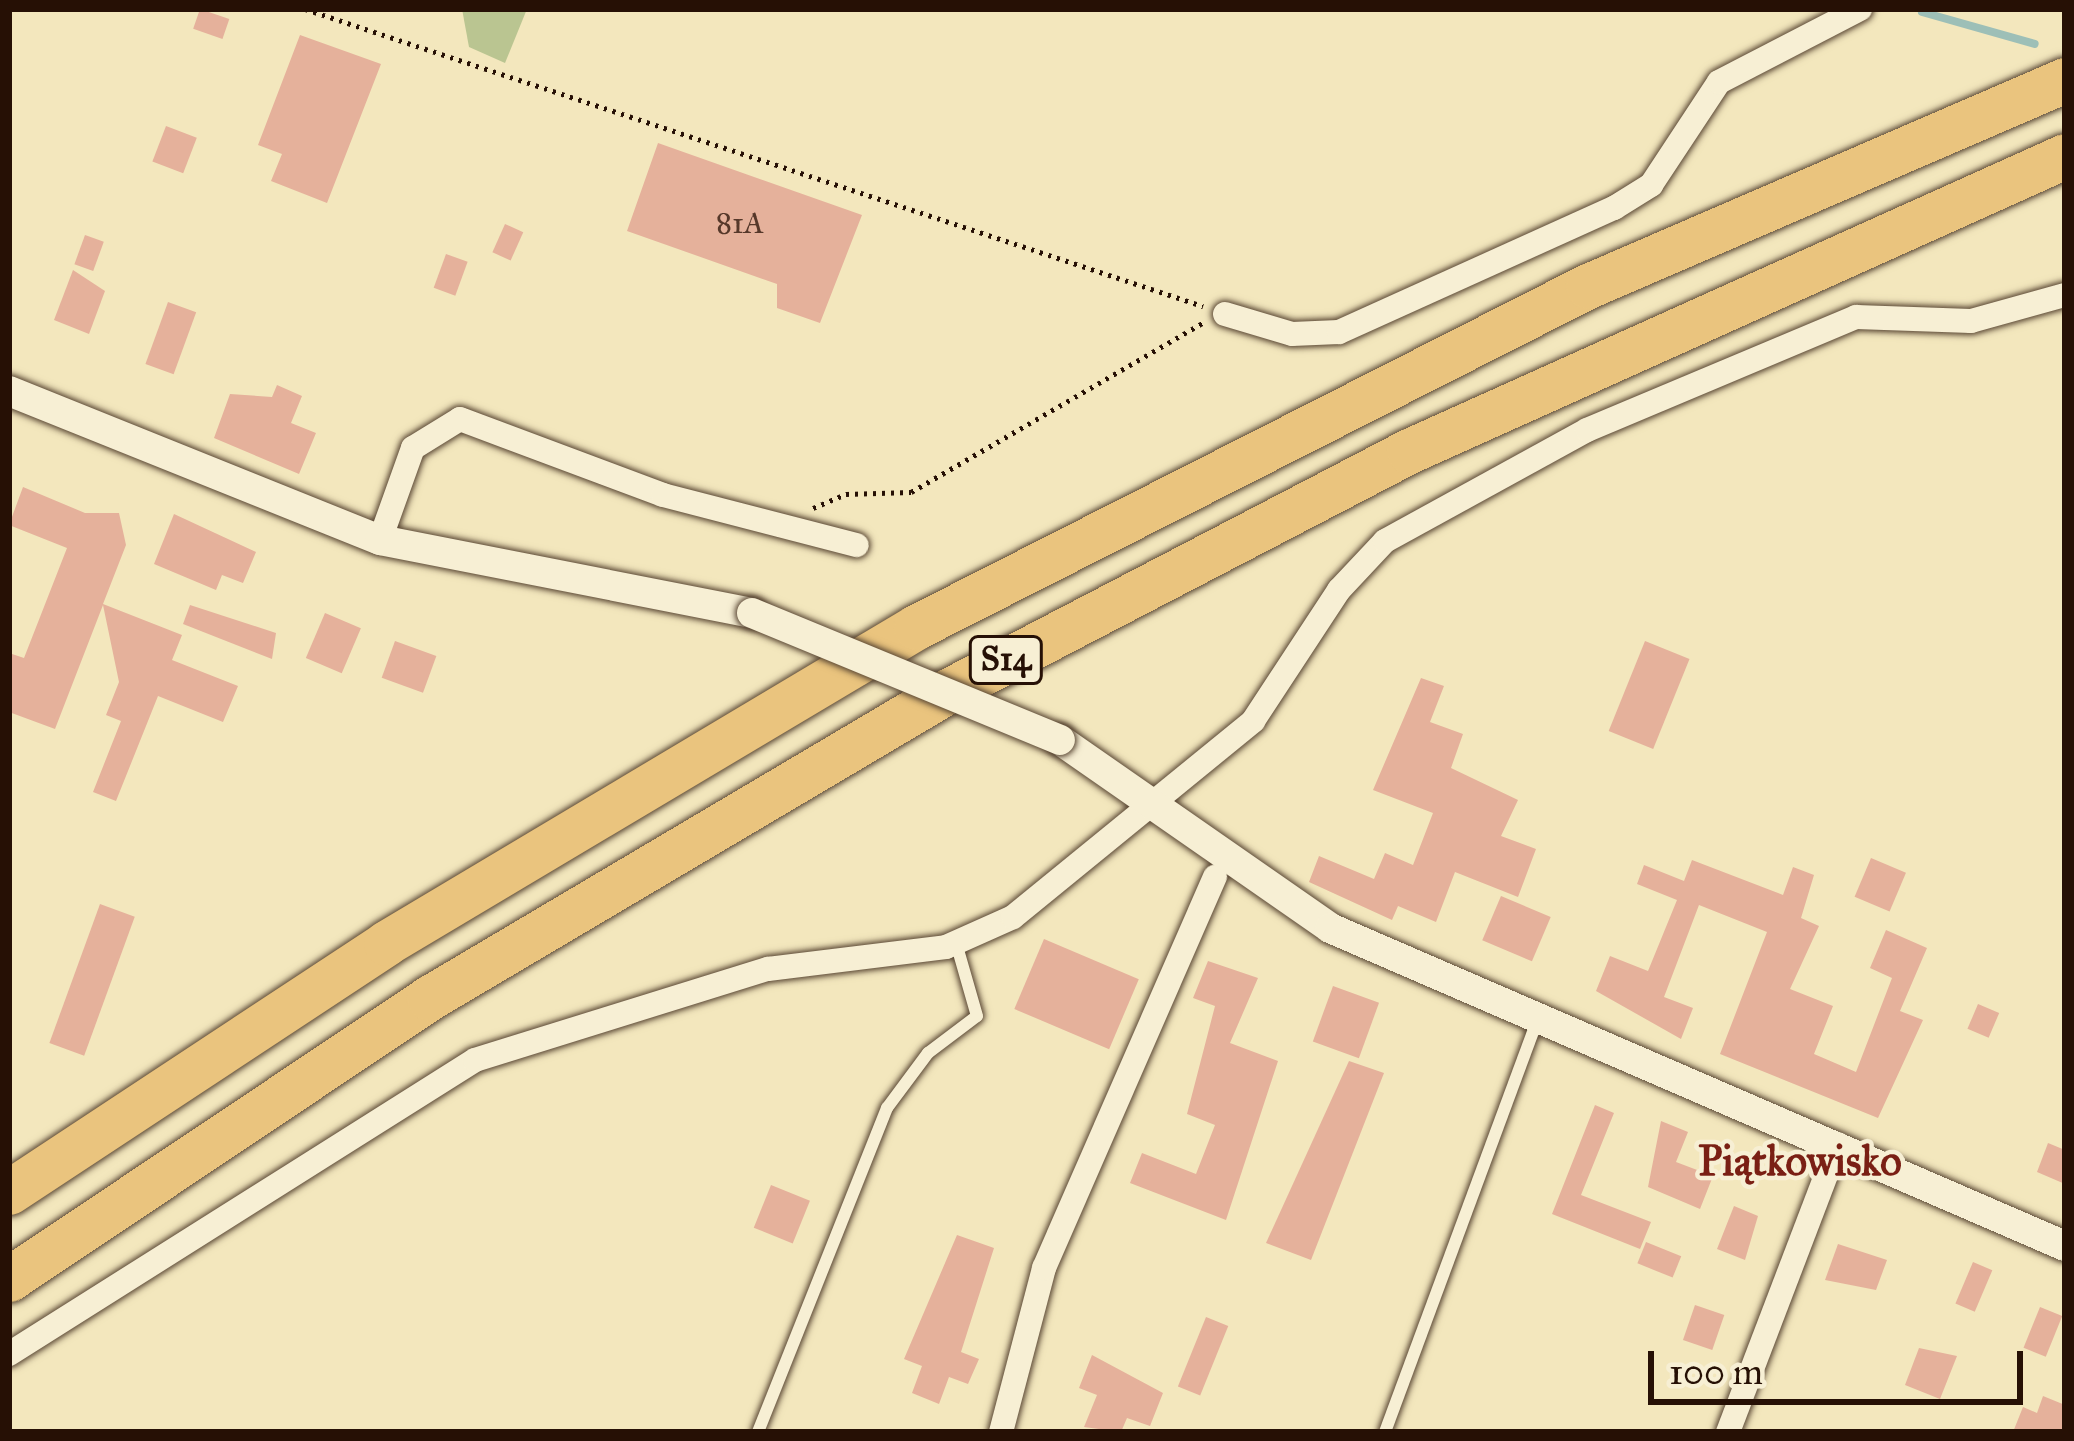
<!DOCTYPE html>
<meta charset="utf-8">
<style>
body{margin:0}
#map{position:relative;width:2074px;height:1441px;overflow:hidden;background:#f3e7bd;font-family:"IM FELL Great Primer",serif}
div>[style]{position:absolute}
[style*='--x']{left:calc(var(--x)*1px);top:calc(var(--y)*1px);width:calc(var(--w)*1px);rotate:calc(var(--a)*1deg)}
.green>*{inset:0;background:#bac591}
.stream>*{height:8px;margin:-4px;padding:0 4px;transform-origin:4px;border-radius:4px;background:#9dbfb7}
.building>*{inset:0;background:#e5b19b;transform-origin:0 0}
.path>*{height:4.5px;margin-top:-2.25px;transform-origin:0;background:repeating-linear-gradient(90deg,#261005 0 3px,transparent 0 9px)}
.roads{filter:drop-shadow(0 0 3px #594633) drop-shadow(0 0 3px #594633)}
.service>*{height:12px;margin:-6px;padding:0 6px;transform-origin:6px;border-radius:6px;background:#f7efd4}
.minor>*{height:24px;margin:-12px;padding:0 12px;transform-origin:12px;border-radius:12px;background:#f7efd4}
.tertiary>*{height:30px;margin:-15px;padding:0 15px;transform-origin:15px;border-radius:15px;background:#f7efd4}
.motorway>*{height:45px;margin:-22.5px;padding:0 22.5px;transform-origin:22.5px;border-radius:22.5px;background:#eac47e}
.bridges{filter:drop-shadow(0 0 3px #594633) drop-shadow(0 0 3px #594633)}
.tertiary-bridge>*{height:30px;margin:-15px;padding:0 15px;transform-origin:15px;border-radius:15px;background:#f7efd4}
span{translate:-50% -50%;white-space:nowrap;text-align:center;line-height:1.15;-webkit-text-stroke:9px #f7efd4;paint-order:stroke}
.number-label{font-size:30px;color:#56382a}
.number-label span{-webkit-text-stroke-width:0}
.shield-label span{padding:3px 9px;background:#f7efd4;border:3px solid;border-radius:9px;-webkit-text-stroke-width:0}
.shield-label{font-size:33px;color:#261005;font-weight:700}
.quarter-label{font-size:42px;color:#7a1f14;font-weight:700}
.frame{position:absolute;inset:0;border:12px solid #261005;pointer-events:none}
.scale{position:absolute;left:1648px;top:1351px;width:375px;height:54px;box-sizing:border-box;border:6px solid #261005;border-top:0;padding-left:15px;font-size:36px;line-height:42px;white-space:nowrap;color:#261005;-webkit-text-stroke:9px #f7efd4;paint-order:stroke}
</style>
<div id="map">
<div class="green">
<div style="clip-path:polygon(462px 9px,527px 9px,505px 63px,469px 47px)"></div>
</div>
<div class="stream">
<div style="--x:1922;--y:12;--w:117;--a:15.8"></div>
</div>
<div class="building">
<div style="left:200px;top:9px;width:31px;height:21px;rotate:19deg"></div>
<div style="clip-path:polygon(300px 35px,381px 64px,327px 203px,271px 181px,282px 154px,258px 145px)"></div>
<div style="left:166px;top:126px;width:33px;height:38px;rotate:21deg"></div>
<div style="clip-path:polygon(658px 143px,862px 215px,820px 323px,777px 308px,777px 284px,627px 231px)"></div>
<div style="left:505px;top:224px;width:20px;height:31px;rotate:24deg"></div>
<div style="left:85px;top:235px;width:20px;height:31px;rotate:20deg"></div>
<div style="left:446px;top:254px;width:23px;height:36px;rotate:20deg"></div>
<div style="clip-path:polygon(73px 270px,105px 291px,89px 334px,54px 320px)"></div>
<div style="left:168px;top:302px;width:30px;height:66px;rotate:20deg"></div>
<div style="clip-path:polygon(277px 385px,302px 396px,291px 423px,316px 433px,299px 474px,214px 438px,230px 394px,272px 397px)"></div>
<div style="clip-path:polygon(23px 487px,85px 513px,119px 513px,126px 545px,103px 604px,182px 635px,172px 660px,238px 686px,223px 722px,158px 696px,116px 801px,93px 792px,121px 721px,106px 715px,119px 682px,103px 605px,55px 729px,9px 712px,9px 653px,24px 658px,67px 548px,9px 525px)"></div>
<div style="clip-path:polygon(174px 514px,256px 552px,243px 583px,222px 575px,216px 590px,154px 564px)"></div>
<div style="clip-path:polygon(190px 605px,276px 633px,272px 659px,183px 624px)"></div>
<div style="left:325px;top:613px;width:39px;height:49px;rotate:23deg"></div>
<div style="left:395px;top:641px;width:44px;height:39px;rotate:20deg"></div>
<div style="left:1645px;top:641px;width:48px;height:97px;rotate:22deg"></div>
<div style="clip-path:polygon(1421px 678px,1444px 686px,1430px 722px,1463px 734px,1451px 768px,1518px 800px,1501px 836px,1536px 849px,1518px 897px,1455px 872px,1436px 922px,1398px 906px,1392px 920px,1309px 882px,1319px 856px,1374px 879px,1385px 853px,1413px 865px,1433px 813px,1373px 790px)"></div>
<div style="left:1871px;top:858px;width:38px;height:42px;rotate:23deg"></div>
<div style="clip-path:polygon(1692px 860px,1783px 895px,1793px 867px,1814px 875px,1801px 918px,1819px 926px,1790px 989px,1833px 1006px,1814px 1054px,1856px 1072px,1892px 978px,1870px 968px,1886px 930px,1927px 948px,1900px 1011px,1923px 1020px,1878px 1118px,1720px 1054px,1767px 932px,1699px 905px,1664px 997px,1693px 1008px,1681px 1039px,1596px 991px,1610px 956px,1648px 971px,1677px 900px,1637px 884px,1644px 865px,1684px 881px)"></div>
<div style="left:1501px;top:896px;width:54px;height:48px;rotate:23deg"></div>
<div style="left:100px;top:904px;width:37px;height:148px;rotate:20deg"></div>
<div style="left:1044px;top:939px;width:103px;height:76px;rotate:23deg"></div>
<div style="clip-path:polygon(1208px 961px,1258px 978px,1230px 1043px,1278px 1061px,1226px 1220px,1130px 1183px,1142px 1153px,1196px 1174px,1215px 1125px,1187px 1114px,1215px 1006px,1193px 998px)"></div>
<div style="left:1333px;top:986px;width:49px;height:59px;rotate:20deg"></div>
<div style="left:1978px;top:1004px;width:23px;height:27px;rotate:23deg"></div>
<div style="clip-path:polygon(1349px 1061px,1384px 1073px,1311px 1260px,1266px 1243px)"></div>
<div style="clip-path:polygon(1595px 1105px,1614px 1113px,1581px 1195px,1651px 1222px,1640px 1249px,1552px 1214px)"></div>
<div style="clip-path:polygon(1661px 1121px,1688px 1132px,1676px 1162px,1713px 1176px,1700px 1209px,1648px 1187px)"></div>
<div style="clip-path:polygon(2048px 1143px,2065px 1150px,2065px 1184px,2037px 1172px)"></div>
<div style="left:771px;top:1185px;width:42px;height:46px;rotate:22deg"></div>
<div style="clip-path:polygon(1734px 1206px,1758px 1216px,1745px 1260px,1717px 1249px)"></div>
<div style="clip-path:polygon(957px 1235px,994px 1248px,961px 1352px,979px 1359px,968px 1384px,949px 1377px,939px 1404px,912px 1393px,922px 1366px,904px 1359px)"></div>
<div style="left:1646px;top:1242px;width:38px;height:23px;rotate:22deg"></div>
<div style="clip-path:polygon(1838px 1244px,1887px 1260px,1876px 1290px,1825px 1280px)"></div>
<div style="left:1973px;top:1262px;width:21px;height:45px;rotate:23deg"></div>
<div style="left:1695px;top:1305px;width:31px;height:37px;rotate:19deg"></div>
<div style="left:2040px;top:1307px;width:24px;height:44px;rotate:22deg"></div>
<div style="left:1206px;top:1317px;width:24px;height:75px;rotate:22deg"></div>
<div style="clip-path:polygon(1919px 1348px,1957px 1356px,1940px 1399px,1905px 1385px)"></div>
<div style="clip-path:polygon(1092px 1355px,1163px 1393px,1150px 1426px,1127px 1418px,1121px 1432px,1084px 1427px,1097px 1395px,1079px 1388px)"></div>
<div style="clip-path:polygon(2043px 1396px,2065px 1405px,2065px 1432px,2013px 1432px,2023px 1407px,2037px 1413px)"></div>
</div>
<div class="path">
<div style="--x:305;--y:9;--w:946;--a:18.3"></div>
<div style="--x:813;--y:508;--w:36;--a:-23"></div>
<div style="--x:846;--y:494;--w:65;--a:-1.8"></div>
<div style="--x:911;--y:492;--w:337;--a:-30.1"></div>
</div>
<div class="roads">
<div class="service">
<div style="--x:758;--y:1432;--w:349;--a:-68.3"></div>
<div style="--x:887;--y:1108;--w:69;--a:-53.3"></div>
<div style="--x:928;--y:1053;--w:61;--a:-37.1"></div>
<div style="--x:977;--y:1016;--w:76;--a:-106"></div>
<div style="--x:1385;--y:1432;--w:440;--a:-69.7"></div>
</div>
<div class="minor">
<div style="--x:1225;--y:314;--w:70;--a:16.6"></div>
<div style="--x:1292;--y:334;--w:47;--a:-2.4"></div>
<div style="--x:1339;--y:332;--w:302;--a:-24.3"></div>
<div style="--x:1614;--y:208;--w:44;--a:-31.9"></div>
<div style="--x:1651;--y:185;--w:123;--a:-56.6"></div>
<div style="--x:1719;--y:82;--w:159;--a:-27.4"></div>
<div style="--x:380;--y:540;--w:98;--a:-70.3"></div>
<div style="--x:413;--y:448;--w:55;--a:-31.7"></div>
<div style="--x:460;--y:419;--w:217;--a:20.5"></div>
<div style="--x:663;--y:495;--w:200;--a:14.5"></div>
<div style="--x:9;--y:1354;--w:551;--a:-32.25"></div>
<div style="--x:475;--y:1060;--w:307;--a:-17.3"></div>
<div style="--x:768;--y:969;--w:179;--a:-7"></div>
<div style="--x:946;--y:947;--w:73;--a:-24.1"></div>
<div style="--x:1013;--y:917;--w:310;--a:-39.2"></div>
<div style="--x:1253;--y:721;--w:157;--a:-56.7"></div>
<div style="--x:1339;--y:590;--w:67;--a:-46.8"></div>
<div style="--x:1385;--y:541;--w:230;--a:-28.8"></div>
<div style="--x:1587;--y:430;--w:292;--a:-22.8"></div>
<div style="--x:1856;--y:317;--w:115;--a:2"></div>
<div style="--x:1971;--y:321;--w:98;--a:-15.5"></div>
<div style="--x:1001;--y:1432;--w:170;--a:-75.3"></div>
<div style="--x:1044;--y:1268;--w:427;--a:-66.4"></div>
<div style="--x:1728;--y:1432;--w:308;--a:-69.1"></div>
</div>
<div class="tertiary">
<div style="--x:9;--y:391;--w:400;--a:21.9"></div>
<div style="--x:380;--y:540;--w:379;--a:11.1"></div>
<div style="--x:1060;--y:740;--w:329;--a:34.8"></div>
<div style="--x:1330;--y:928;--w:801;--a:23.4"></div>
</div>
<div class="motorway">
<div style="--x:9;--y:1192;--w:452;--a:-33.4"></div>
<div style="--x:386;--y:943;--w:617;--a:-30.8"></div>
<div style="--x:916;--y:627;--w:754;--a:-26.91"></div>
<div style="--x:1588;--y:286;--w:520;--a:-23.36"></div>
<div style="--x:9;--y:1279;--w:505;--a:-33.78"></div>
<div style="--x:429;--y:998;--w:601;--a:-30.62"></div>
<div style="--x:946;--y:692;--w:522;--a:-27.5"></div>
<div style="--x:1409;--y:451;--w:719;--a:-24.21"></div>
</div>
</div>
<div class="bridges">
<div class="tertiary-bridge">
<div style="--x:752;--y:613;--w:333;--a:22.4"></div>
</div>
</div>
<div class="number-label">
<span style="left:740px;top:223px">81A</span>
</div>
<div class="shield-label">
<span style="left:1006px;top:660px">S14</span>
</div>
<div class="quarter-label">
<span style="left:1800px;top:1161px">Piątkowisko</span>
</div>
<div class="frame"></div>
<div class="scale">100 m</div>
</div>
